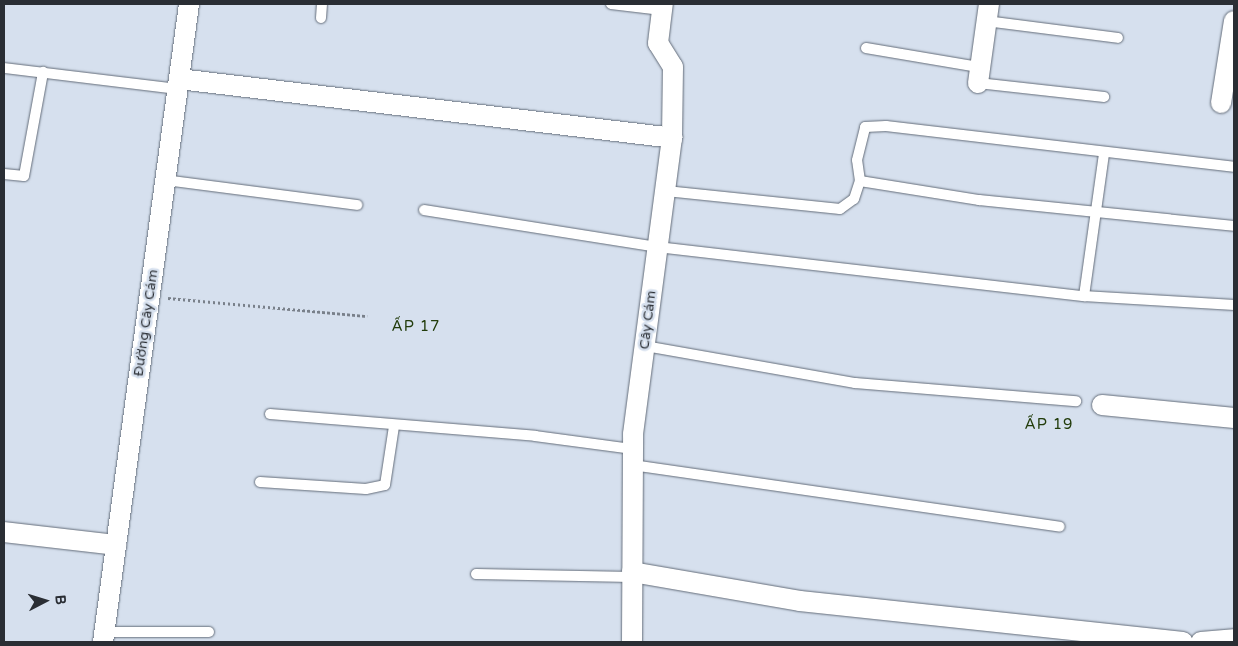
<!DOCTYPE html>
<meta charset="utf-8">
<style>
body{margin:0}
#map{position:relative;width:1238px;height:646px;overflow:hidden;background:#d6e0ee;font-family:"Varela Round",sans-serif}
div>[style]{position:absolute}
[style*='--x']{left:calc(var(--x)*1px);top:calc(var(--y)*1px);width:calc(var(--w)*1px);rotate:calc(var(--a)*1deg)}
.path>*{height:3px;margin-top:-1.5px;transform-origin:0;background:repeating-linear-gradient(90deg,#79808a 0 2.5px,transparent 0 5px)}
.roads{filter:drop-shadow(0 0 1px #636c79) drop-shadow(0 0 1px #636c79)}
.lane>*{height:10px;margin:-5px;padding:0 5px;transform-origin:5px;border-radius:5px;background:#fff}
.street>*{height:20px;margin:-10px;padding:0 10px;transform-origin:10px;border-radius:10px;background:#fff}
span{translate:-50% -50%;white-space:nowrap;text-align:center;line-height:1.15;-webkit-text-stroke:5px #d6e0ee;paint-order:stroke}
.street-label{font-size:14px;color:#2a2e34}
.neighbourhood-label{font-size:15px;color:#223c0b;letter-spacing:1px}
.frame{position:absolute;inset:0;border:5px solid #2a2e34;pointer-events:none}
.north{position:absolute;left:20px;top:576px;width:50px;height:50px;-webkit-text-stroke:4px #d6e0ee;paint-order:stroke;rotate:85deg;font-size:14px;font-weight:700;line-height:20px;text-align:center;color:#2a2e34}
.north::after{content:'';display:block;margin:auto;width:18px;height:22px;background:#2a2e34;clip-path:polygon(50% 0,100% 100%,50% 72%,0 100%)}
</style>
<div id="map">
<div class="path">
<div style="--x:168;--y:298;--w:200;--a:5.2"></div>
</div>
<div class="roads">
<div class="lane">
<div style="--x:611;--y:4;--w:51;--a:6.7"></div>
<div style="--x:321;--y:18;--w:14;--a:-86"></div>
<div style="--x:986;--y:21;--w:133;--a:7.3"></div>
<div style="--x:866;--y:48;--w:114;--a:9.6"></div>
<div style="--x:4;--y:68;--w:174;--a:6.9"></div>
<div style="--x:978;--y:83;--w:127;--a:6.3"></div>
<div style="--x:4;--y:174;--w:20;--a:6"></div>
<div style="--x:24;--y:176;--w:106;--a:-79.6"></div>
<div style="--x:165;--y:180;--w:194;--a:7.4"></div>
<div style="--x:860;--y:181;--w:21;--a:-98"></div>
<div style="--x:857;--y:160;--w:34;--a:-76"></div>
<div style="--x:865;--y:127;--w:21;--a:-3"></div>
<div style="--x:886;--y:126;--w:350;--a:6.7"></div>
<div style="--x:666;--y:191;--w:175;--a:5.9"></div>
<div style="--x:840;--y:209;--w:17;--a:-36"></div>
<div style="--x:854;--y:199;--w:19;--a:-72"></div>
<div style="--x:860;--y:181;--w:121;--a:9.1"></div>
<div style="--x:979;--y:200;--w:256;--a:5.8"></div>
<div style="--x:424;--y:210;--w:237;--a:9"></div>
<div style="--x:658;--y:247;--w:429;--a:6.6"></div>
<div style="--x:1084;--y:296;--w:150;--a:3.4"></div>
<div style="--x:1084;--y:296;--w:143;--a:-82"></div>
<div style="--x:645;--y:346;--w:213;--a:10"></div>
<div style="--x:855;--y:383;--w:222;--a:4.7"></div>
<div style="--x:270;--y:414;--w:266;--a:4.7"></div>
<div style="--x:535;--y:436;--w:99;--a:7.6"></div>
<div style="--x:632;--y:465;--w:432;--a:8.2"></div>
<div style="--x:260;--y:482;--w:106;--a:3.8"></div>
<div style="--x:366;--y:489;--w:19;--a:-12"></div>
<div style="--x:385;--y:485;--w:60;--a:-81.3"></div>
<div style="--x:476;--y:574;--w:156;--a:1.1"></div>
<div style="--x:104;--y:632;--w:105;--a:0"></div>
</div>
<div class="street">
<div style="--x:179;--y:79;--w:497;--a:6.8"></div>
<div style="--x:978;--y:83;--w:80;--a:-82.1"></div>
<div style="--x:1221;--y:103;--w:83;--a:-81"></div>
<div style="--x:1102;--y:405;--w:133;--a:5.6"></div>
<div style="--x:4;--y:532;--w:113;--a:6.6"></div>
<div style="--x:632;--y:572;--w:170;--a:9.8"></div>
<div style="--x:800;--y:601;--w:385;--a:6.1"></div>
<div style="--x:103;--y:642;--w:644;--a:-82.32"></div>
<div style="--x:632;--y:642;--w:208;--a:-89.7"></div>
<div style="--x:633;--y:434;--w:299;--a:-82.5"></div>
<div style="--x:672;--y:138;--w:71;--a:-89.2"></div>
<div style="--x:673;--y:67;--w:28;--a:-122"></div>
<div style="--x:658;--y:43;--w:39;--a:-83"></div>
<div style="--x:1201;--y:642;--w:33;--a:-5"></div>
</div>
</div>
<div class="street-label">
<span style="left:648px;top:320px;rotate:-83deg">Cây Cám</span>
<span style="left:146px;top:323px;rotate:-82deg">Đường Cây Cám</span>
</div>
<div class="neighbourhood-label">
<span style="left:416px;top:327px">ẤP 17</span>
<span style="left:1049px;top:425px">ẤP 19</span>
</div>
<div class="frame"></div>
<div class="north">B</div>
</div>
